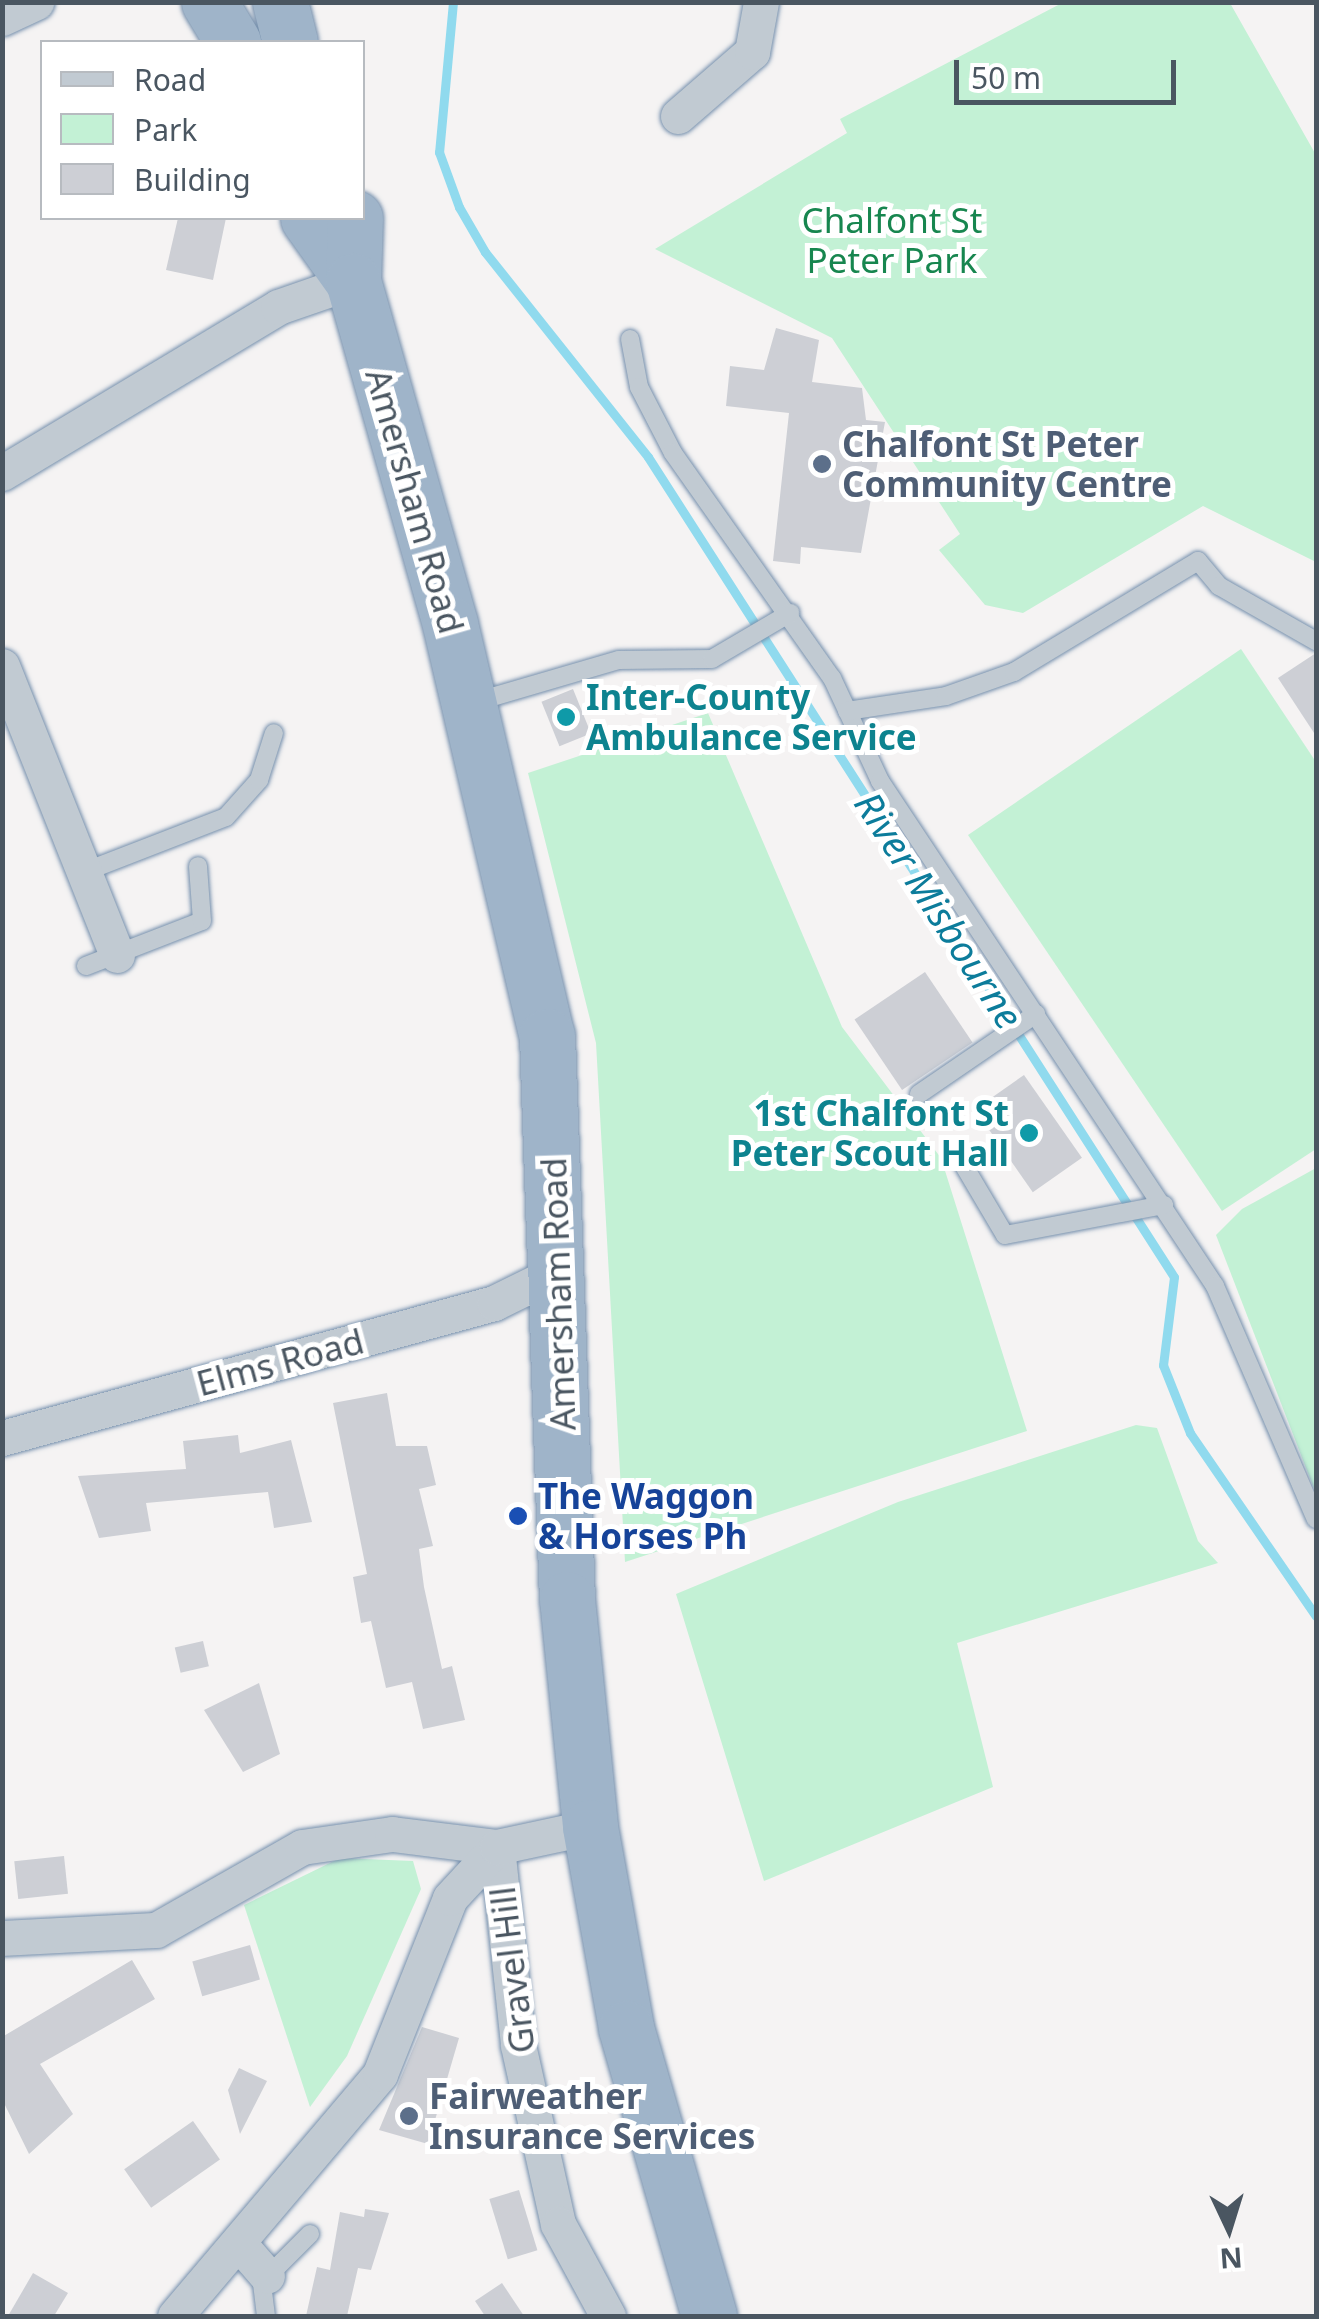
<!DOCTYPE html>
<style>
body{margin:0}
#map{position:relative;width:1319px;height:2319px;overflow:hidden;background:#f5f3f3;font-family:"Noto Sans",sans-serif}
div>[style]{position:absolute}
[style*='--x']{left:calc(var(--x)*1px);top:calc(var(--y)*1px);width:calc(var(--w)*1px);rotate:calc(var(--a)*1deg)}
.green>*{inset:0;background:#c3f1d5}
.stream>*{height:9px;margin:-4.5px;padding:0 4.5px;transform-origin:4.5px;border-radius:4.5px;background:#90daee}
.building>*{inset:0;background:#cdcfd5;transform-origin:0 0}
.roads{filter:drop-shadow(0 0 2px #7690ad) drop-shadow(0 0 2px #7690ad)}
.service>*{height:18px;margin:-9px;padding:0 9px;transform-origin:9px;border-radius:9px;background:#c1cad2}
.minor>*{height:35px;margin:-17.5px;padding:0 17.5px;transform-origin:17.5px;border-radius:17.5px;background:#c1cad2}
.trunk>*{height:55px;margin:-27.5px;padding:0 27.5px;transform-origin:27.5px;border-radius:27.5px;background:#9fb4c9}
.dots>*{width:28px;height:28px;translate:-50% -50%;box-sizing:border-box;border:5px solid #fff;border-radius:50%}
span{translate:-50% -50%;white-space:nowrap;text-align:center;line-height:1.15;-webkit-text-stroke:10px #fff;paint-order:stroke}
.park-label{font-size:35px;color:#17864f}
.service-label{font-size:35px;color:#4e5e75;font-weight:700}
.left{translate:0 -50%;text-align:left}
.street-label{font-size:35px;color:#4a5661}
.culture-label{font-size:35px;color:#0d838f;font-weight:700}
.right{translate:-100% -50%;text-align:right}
.transit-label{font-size:35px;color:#164399;font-weight:700}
.water-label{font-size:38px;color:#0c7c9b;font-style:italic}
.frame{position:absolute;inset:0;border:5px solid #4a5661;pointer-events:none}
.legend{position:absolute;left:40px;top:40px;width:325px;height:180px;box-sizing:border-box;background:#fff;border:2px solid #b7bbc0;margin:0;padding:12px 18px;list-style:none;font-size:30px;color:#4a5661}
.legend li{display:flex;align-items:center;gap:20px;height:50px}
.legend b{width:50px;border:2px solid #b7bbc0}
.north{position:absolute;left:1179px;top:2179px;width:100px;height:100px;-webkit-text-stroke:8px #fff;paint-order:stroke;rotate:176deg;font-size:28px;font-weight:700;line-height:40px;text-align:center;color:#4a5661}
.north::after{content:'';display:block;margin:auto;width:35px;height:45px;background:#4a5661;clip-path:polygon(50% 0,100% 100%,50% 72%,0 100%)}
.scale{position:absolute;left:954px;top:60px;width:222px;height:45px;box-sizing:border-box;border:5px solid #4a5661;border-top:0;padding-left:12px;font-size:30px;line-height:35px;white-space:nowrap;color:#4a5661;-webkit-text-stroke:8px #fff;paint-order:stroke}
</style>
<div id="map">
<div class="green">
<div style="clip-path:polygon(1062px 3px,1230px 3px,1316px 155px,1316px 562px,1203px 506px,1023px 613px,985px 605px,939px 550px,960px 534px,832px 338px,655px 249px,847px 133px,840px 119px)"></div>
<div style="clip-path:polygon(1241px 649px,1316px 762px,1316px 1149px,1222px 1211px,968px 835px)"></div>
<div style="clip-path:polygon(708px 713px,842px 1027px,941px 1158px,1027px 1431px,625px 1562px,596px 1043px,528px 773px)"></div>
<div style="clip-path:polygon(1316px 1168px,1316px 1494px,1216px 1235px,1242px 1209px)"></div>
<div style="clip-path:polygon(1136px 1425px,1157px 1428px,1198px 1541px,1218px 1563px,957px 1643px,993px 1787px,764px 1881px,676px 1594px,898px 1502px)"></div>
<div style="clip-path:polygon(340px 1858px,413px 1861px,421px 1889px,347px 2056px,310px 2107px,244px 1905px)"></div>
</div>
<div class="stream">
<div style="--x:453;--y:2;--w:151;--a:95.3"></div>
<div style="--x:439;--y:152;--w:59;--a:70"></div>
<div style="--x:459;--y:207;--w:52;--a:60"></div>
<div style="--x:485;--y:252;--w:262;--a:51.5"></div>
<div style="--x:648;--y:457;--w:974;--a:57.32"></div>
<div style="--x:1174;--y:1277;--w:89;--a:97.1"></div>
<div style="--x:1163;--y:1365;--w:73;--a:68.3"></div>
<div style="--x:1190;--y:1433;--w:222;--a:55.5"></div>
</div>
<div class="building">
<div style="clip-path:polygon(178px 218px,226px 218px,213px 280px,166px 270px)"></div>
<div style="clip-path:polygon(776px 328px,819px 340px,812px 382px,862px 388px,866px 420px,885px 422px,861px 553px,801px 547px,800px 564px,773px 561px,789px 413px,726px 406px,730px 366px,764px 370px)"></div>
<div style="clip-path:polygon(1316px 653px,1316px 736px,1278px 678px)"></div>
<div style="left:573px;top:689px;width:48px;height:34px;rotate:68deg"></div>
<div style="left:925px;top:972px;width:85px;height:85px;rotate:56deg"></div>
<div style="left:1024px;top:1075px;width:101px;height:60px;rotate:55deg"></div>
<div style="clip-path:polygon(387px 1393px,396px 1446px,427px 1446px,436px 1485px,419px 1489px,433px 1546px,419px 1549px,424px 1587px,442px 1669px,452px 1666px,465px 1720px,423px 1729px,412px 1682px,386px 1688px,371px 1621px,361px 1623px,353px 1577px,367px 1574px,333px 1403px)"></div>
<div style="clip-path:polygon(238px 1435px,240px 1453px,291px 1440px,312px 1522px,274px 1528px,268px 1492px,146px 1503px,151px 1531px,99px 1538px,78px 1476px,186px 1469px,183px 1441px)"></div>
<div style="left:203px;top:1641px;width:26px;height:29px;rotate:77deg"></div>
<div style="clip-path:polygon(259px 1683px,280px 1754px,243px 1772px,204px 1710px)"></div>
<div style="left:64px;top:1856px;width:38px;height:50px;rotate:84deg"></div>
<div style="left:250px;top:1945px;width:36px;height:60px;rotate:74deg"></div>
<div style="clip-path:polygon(132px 1960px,155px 1999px,40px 2064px,73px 2114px,29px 2154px,2px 2099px,2px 2037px)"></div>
<div style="clip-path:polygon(422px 2027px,459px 2038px,428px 2144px,379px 2130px)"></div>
<div style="clip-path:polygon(239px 2068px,267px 2081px,240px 2134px,228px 2090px)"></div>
<div style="left:193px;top:2121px;width:47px;height:84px;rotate:55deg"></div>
<div style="left:519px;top:2190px;width:63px;height:31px;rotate:73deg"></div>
<div style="clip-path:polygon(365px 2209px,389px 2213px,371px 2270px,358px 2268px,347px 2316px,306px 2316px,317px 2267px,330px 2270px,340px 2212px,364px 2217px)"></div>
<div style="clip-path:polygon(33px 2273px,68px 2293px,54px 2316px,8px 2316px)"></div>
<div style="clip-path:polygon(502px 2283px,524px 2316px,485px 2316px,475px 2301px)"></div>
</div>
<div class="roads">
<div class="service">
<div style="--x:630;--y:339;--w:49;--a:79.4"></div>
<div style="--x:639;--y:387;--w:74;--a:62.7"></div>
<div style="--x:673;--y:453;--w:276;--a:54.8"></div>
<div style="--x:832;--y:678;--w:114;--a:65"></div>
<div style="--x:880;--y:781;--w:606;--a:56.44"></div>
<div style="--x:1215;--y:1286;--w:254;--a:66.6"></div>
<div style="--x:475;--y:702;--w:150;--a:-16.3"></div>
<div style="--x:619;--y:660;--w:93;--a:-0.6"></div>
<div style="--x:712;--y:659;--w:91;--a:-30.5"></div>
<div style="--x:847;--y:711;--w:100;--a:-8.6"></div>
<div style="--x:946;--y:696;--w:72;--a:-19.4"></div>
<div style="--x:1014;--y:672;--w:215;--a:-31.1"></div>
<div style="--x:1198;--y:561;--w:33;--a:50"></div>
<div style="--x:1219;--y:586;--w:112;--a:29.6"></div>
<div style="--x:84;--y:872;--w:152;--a:-21.2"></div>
<div style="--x:226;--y:817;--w:50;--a:-48.3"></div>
<div style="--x:259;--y:780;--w:49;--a:-72.3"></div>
<div style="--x:86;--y:966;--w:124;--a:-21.2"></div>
<div style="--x:202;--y:921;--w:55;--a:-94.2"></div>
<div style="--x:919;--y:1094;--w:142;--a:-34.4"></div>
<div style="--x:960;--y:1159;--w:88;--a:59.4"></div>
<div style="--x:1005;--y:1235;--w:162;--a:-10.7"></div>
<div style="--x:266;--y:2316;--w:34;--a:-97"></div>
<div style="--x:262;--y:2282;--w:68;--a:-45"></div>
</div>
<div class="minor">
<div style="--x:2;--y:18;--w:38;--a:-25"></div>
<div style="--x:678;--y:116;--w:98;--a:-40.9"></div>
<div style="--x:752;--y:52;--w:51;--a:-79.8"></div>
<div style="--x:2;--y:473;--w:322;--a:-31"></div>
<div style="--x:278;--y:307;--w:79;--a:-19.1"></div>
<div style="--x:2;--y:666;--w:311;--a:68.3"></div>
<div style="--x:2;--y:1438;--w:510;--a:-15.34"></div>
<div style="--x:494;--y:1303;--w:66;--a:-26.2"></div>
<div style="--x:497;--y:1847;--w:199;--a:83.9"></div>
<div style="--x:518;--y:2045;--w:183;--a:77.4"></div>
<div style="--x:558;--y:2224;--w:105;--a:61.5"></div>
<div style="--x:2;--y:1938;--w:154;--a:-3"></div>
<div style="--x:156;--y:1930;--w:168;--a:-29.6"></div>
<div style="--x:302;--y:1847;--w:91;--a:-8.2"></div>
<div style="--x:392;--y:1834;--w:106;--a:7.1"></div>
<div style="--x:242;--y:2247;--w:38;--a:49"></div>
<div style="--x:175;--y:2316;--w:317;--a:-49.7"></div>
<div style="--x:380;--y:2074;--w:189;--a:-68.3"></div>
<div style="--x:450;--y:1898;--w:69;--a:-47.3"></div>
<div style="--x:497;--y:1847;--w:95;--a:-12.1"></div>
</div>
<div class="trunk">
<div style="--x:209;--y:2;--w:47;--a:59"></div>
<div style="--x:280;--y:2;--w:41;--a:76"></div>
<div style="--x:308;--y:218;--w:77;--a:54.5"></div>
<div style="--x:355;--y:218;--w:63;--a:91.8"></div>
<div style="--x:353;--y:281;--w:356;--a:74.2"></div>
<div style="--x:450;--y:624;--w:423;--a:76.8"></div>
<div style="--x:547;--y:1036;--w:563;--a:87.97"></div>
<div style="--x:567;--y:1599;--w:229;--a:84.2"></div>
<div style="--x:590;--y:1827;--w:204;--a:79.8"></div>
<div style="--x:626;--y:2028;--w:300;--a:73.9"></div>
</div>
</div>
<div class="dots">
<div style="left:822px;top:464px;background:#5c6f8a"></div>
<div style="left:566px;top:717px;background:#0f9aa8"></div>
<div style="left:1029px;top:1133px;background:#0f9aa8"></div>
<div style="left:518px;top:1516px;background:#1a4fb4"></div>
<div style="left:409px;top:2116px;background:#5c6f8a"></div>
</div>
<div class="park-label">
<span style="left:892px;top:240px">Chalfont St<br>Peter Park</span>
</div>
<div class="service-label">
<span class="left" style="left:842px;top:464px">Chalfont St Peter<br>Community Centre</span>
<span class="left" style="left:429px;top:2116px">Fairweather<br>Insurance Services</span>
</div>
<div class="street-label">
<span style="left:415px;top:501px;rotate:74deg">Amersham Road</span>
<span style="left:558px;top:1294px;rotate:-92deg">Amersham Road</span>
<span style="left:280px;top:1362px;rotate:-15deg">Elms Road</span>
<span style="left:512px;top:1970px;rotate:-97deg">Gravel Hill</span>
</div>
<div class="culture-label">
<span class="left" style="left:586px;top:717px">Inter-County<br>Ambulance Service</span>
<span class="right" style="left:1009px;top:1133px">1st Chalfont St<br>Peter Scout Hall</span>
</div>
<div class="transit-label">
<span class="left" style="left:538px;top:1516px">The Waggon<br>&amp; Horses Ph</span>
</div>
<div class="water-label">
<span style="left:939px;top:910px;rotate:57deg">River Misbourne</span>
</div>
<div class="frame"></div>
<ul class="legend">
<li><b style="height:12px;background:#c1cad2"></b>Road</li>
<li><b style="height:28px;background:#c3f1d5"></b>Park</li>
<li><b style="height:28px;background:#cdcfd5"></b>Building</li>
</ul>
<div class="north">N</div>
<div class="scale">50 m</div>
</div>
